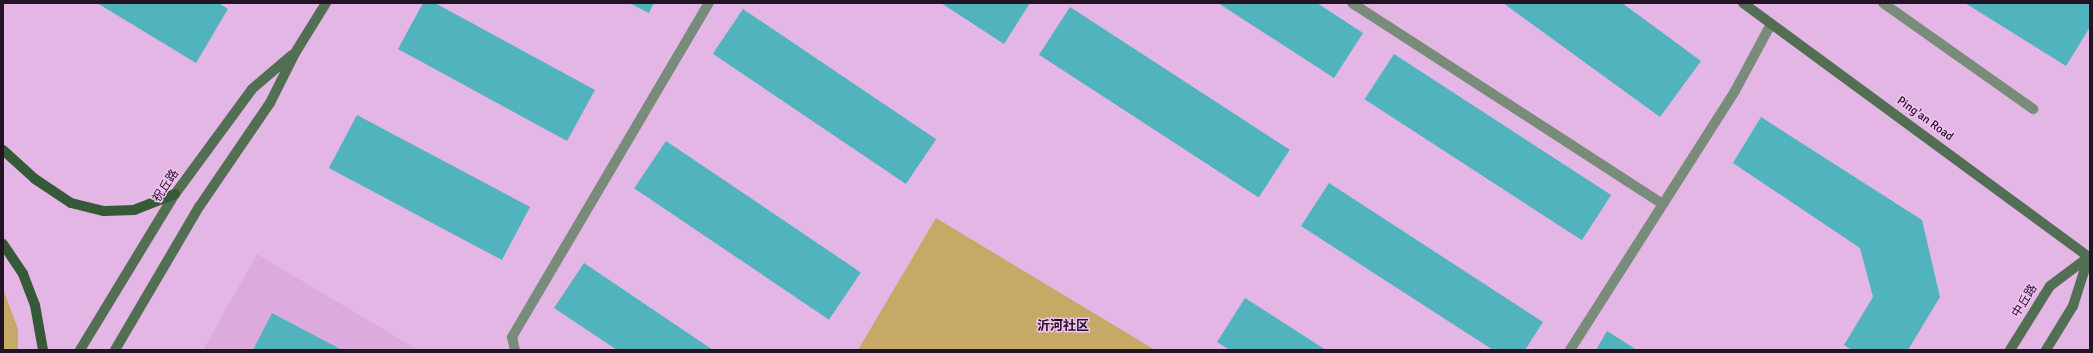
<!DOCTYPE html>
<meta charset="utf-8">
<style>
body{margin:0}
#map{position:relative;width:2093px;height:353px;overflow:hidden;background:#e4b6e5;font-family:Signika,"Noto Sans SC",sans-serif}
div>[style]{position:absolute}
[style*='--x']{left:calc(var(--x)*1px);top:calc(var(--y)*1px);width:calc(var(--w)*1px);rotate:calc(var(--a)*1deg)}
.built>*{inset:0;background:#ddaade}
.green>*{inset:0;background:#c6a867}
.building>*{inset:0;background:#51b3be;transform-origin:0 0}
.street>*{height:10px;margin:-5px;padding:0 5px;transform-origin:5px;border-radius:5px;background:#798c79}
.secondary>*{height:10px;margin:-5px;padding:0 5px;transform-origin:5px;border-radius:5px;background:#526f53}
.primary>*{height:10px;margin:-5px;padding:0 5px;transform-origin:5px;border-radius:5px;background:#365a38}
span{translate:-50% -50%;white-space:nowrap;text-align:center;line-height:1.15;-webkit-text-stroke:3px #f1c3f2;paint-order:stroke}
.street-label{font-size:12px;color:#231324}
.neighbourhood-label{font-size:13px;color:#231324;font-weight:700}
.frame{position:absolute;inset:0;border:4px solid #231324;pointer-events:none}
</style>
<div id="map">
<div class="built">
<div style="clip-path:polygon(257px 254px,418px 350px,203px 350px)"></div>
</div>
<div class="green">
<div style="clip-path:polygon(936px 218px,1155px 350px,858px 350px)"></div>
<div style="clip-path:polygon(3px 289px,18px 329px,18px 350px,3px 350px)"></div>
</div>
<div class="building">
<div style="clip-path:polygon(97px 3px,219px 3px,228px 9px,196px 63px)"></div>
<div style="clip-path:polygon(423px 3px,435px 3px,595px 90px,567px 141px,398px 49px)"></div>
<div style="clip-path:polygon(629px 3px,654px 3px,649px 13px)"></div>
<div style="clip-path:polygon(941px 3px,1030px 3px,1004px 44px)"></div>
<div style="clip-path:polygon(1218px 3px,1317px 3px,1363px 33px,1334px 78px)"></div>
<div style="clip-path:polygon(1503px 3px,1622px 3px,1701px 61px,1660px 117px)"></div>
<div style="clip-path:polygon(1965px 3px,2090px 3px,2090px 27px,2066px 66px)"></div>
<div style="left:1070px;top:7px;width:262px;height:57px;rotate:33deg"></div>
<div style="left:743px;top:9px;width:233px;height:54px;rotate:34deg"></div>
<div style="left:1394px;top:54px;width:259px;height:54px;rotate:33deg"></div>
<div style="left:357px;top:115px;width:196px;height:60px;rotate:28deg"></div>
<div style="clip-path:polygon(1761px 117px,1922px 220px,1940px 297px,1908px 350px,1852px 350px,1844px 345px,1873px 297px,1860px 248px,1733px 163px)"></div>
<div style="left:666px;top:141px;width:235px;height:57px;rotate:34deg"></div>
<div style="clip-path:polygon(1329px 183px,1543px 322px,1525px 350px,1493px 350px,1301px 226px)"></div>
<div style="clip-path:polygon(584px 263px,713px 350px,617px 350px,554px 308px)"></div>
<div style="clip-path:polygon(1245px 298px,1326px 350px,1230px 350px,1217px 342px)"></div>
<div style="clip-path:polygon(272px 313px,342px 350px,253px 350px)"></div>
<div style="clip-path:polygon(1607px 331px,1637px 350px,1596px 350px)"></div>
</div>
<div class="street">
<div style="--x:1352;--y:3;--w:370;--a:32.9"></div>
<div style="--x:1883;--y:3;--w:184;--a:35.2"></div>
<div style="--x:515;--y:350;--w:13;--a:-103"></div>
<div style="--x:512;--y:337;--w:388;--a:-59.5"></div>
<div style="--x:1570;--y:350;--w:307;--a:-57.5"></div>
<div style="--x:1735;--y:91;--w:76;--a:-61.8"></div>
</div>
<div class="secondary">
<div style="--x:1743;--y:3;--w:431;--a:36.3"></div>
<div style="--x:80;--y:350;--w:183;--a:-58.7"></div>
<div style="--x:175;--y:194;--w:130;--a:-53.7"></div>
<div style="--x:252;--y:89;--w:52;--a:-40.4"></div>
<div style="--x:115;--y:350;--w:166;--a:-59.6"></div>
<div style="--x:199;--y:207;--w:126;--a:-55.7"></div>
<div style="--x:270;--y:103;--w:56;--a:-63.4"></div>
<div style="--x:295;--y:53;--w:59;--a:-58.2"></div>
<div style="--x:2010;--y:350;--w:75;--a:-58"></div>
<div style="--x:2050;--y:286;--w:50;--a:-36.9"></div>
<div style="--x:2046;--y:350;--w:52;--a:-58.5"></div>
<div style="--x:2073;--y:306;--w:52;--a:-72.3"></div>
</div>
<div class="primary">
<div style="--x:3;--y:150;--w:43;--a:42.2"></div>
<div style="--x:35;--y:179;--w:43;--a:33.7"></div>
<div style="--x:71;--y:203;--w:34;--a:14"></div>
<div style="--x:104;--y:211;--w:30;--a:-2"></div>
<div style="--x:134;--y:210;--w:44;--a:-21.3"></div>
<div style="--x:3;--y:244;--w:36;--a:56"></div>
<div style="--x:23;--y:274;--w:33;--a:69"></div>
<div style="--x:35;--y:305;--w:46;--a:79.9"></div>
</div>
<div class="street-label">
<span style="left:1925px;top:119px;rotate:36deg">Ping'an Road</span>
<span style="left:166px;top:186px;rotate:-56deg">祝丘路</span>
<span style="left:2025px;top:301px;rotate:-58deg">中丘路</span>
</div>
<div class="neighbourhood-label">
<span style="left:1063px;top:326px">沂河社区</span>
</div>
<div class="frame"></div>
</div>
